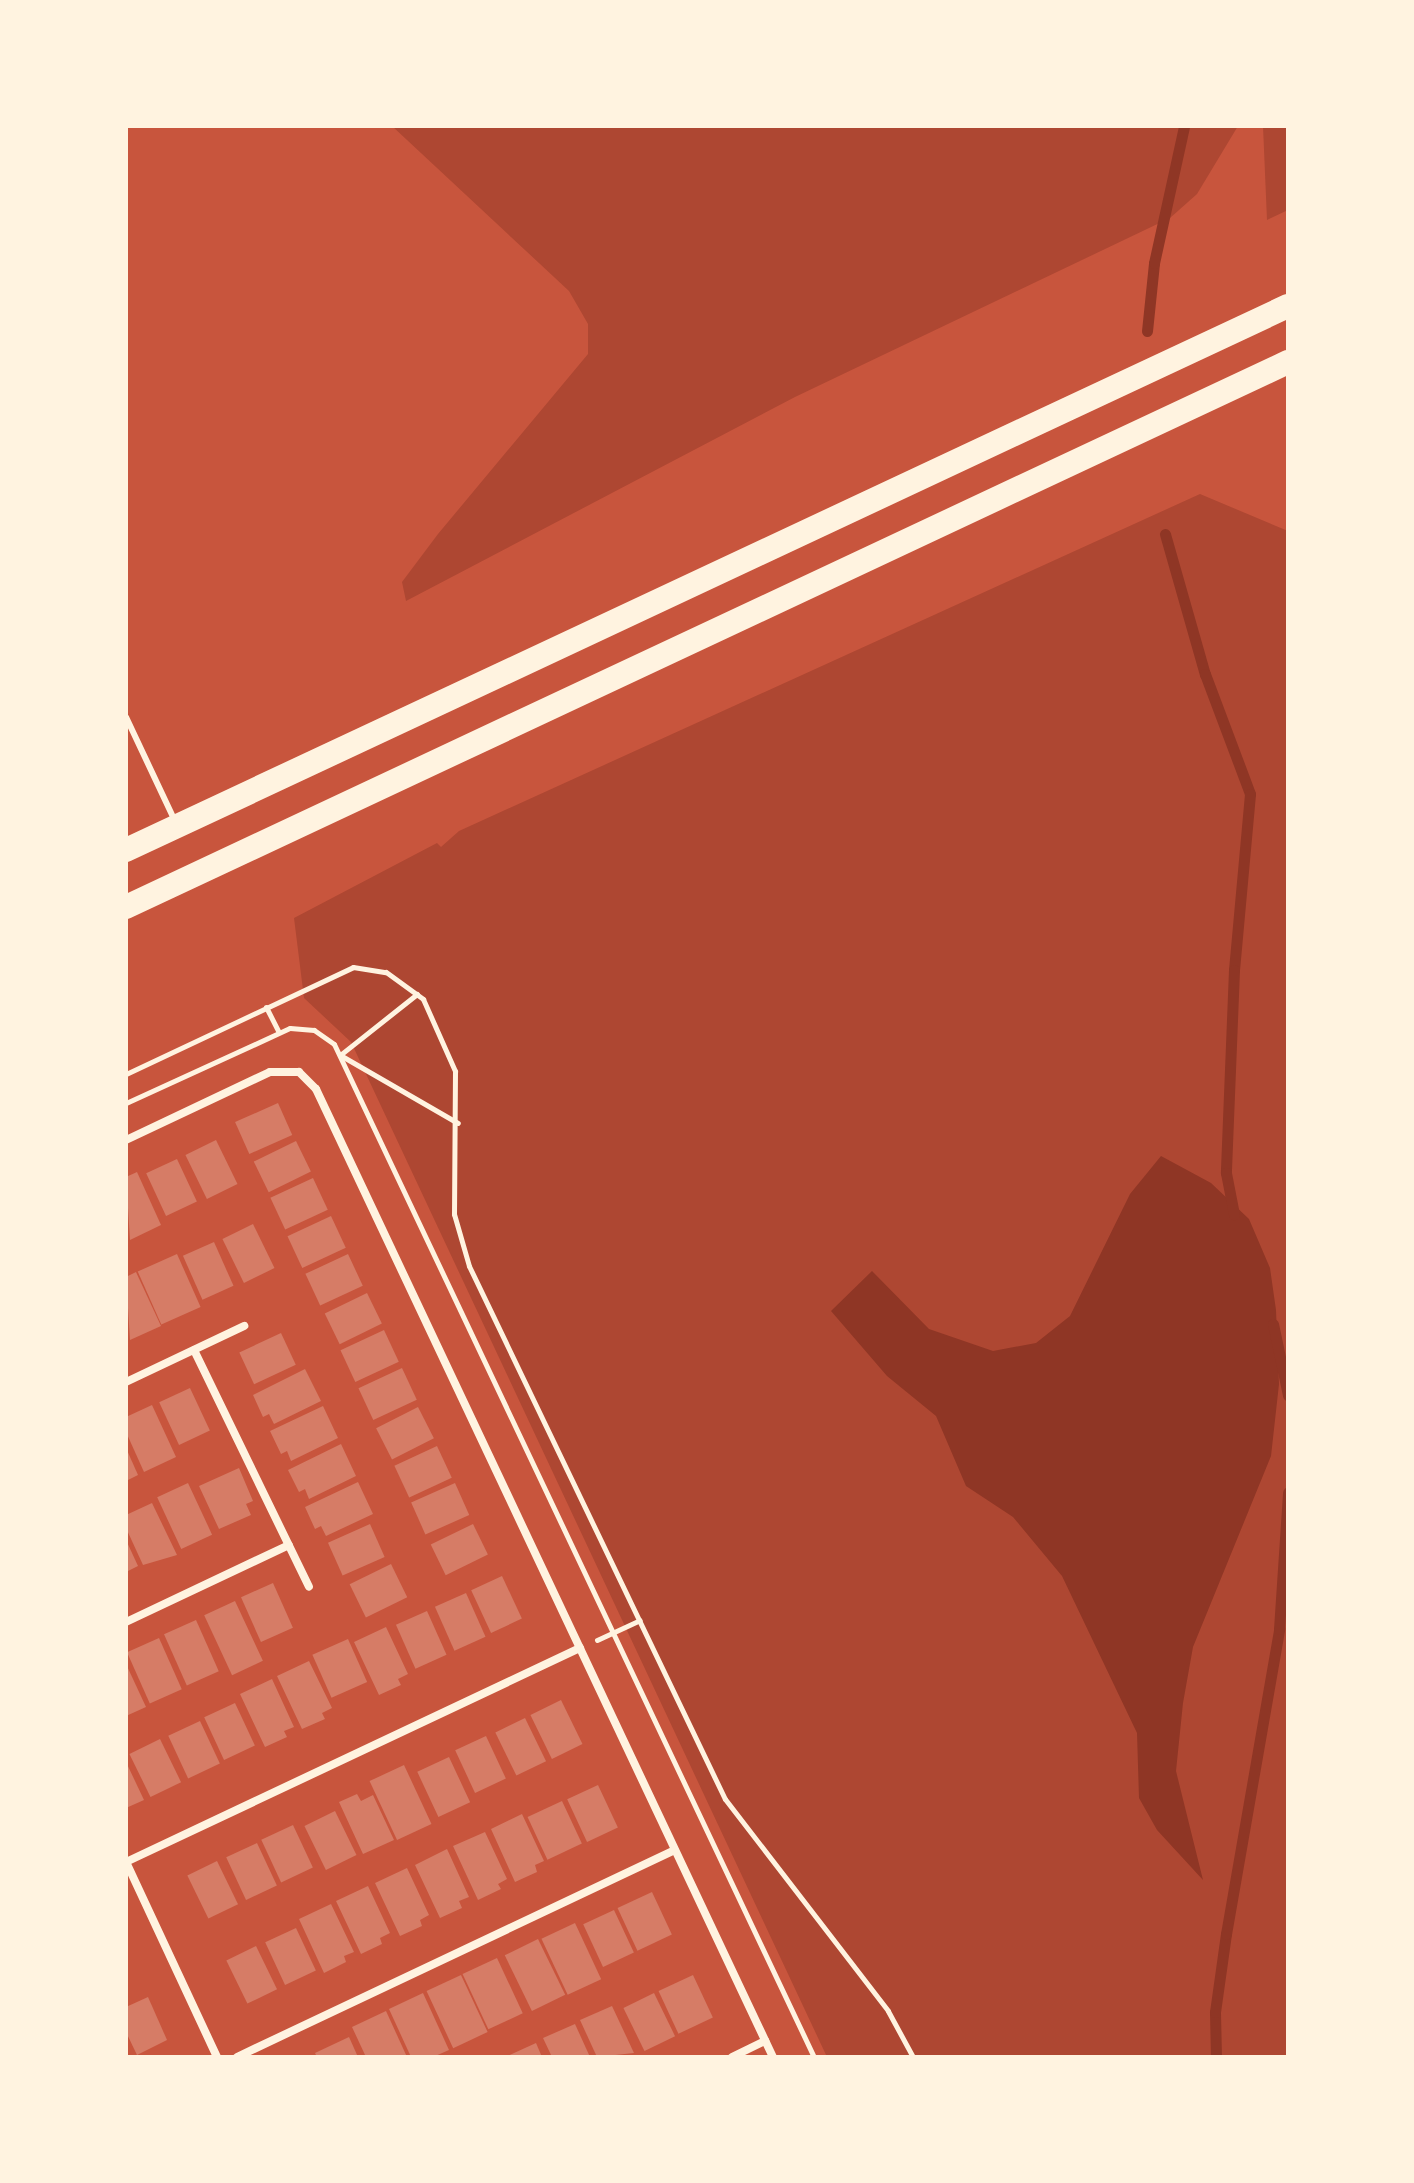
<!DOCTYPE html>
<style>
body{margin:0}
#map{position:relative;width:1414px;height:2183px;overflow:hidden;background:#c8553d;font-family:"Space Grotesk",sans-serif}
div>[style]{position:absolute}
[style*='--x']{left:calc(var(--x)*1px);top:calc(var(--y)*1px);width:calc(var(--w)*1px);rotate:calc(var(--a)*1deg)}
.green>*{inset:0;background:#ae4732}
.water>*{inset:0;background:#8f3625}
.stream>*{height:11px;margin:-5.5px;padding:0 5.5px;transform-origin:5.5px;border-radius:5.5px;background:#8f3625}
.building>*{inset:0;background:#d67c66;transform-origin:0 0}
.path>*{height:5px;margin:-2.5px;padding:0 2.5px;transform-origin:2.5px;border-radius:2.5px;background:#fff3e0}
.service>*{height:6px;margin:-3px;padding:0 3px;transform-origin:3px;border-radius:3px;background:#fff3e0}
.minor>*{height:8px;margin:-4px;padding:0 4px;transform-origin:4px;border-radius:4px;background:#fff3e0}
.motorway>*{height:24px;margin:-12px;padding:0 12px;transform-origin:12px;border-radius:12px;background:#fff3e0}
span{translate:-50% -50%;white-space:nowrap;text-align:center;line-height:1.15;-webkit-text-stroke:7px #fff3e0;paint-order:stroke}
.frame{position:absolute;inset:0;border:128px solid #fff3e0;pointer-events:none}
</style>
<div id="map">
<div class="green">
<div style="clip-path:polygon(392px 126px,1238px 126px,1197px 194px,1170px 218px,795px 397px,406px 601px,402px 582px,438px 534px,588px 354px,588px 324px,569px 291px)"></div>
<div style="clip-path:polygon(1263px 126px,1288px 126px,1288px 210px,1267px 220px)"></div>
<div style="clip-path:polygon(1200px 494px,1288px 531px,1288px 2057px,827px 2057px,351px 1042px,304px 998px,294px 918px,437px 843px,441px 847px,459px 831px)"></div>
</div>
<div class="water">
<div style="clip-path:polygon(1161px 1156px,1211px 1183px,1249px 1219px,1270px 1268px,1276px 1310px,1279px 1384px,1271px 1456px,1193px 1647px,1183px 1703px,1176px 1771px,1203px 1880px,1157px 1830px,1139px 1798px,1137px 1733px,1062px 1576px,1013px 1517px,966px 1486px,936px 1416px,887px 1376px,831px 1311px,872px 1271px,929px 1329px,993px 1351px,1036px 1343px,1070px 1316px,1130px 1194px)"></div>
</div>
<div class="stream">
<div style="--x:1147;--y:331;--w:68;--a:-84.1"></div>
<div style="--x:1154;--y:263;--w:140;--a:-77.6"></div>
<div style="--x:1165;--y:534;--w:146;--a:74.1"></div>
<div style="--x:1205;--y:674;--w:128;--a:69.4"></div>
<div style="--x:1250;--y:794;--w:177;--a:95.2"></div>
<div style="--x:1234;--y:970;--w:203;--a:92.3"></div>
<div style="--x:1226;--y:1173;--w:42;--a:79"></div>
<div style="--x:1273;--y:1324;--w:73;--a:78.1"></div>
<div style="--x:1216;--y:2057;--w:45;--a:-91.3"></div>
<div style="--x:1215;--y:2012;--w:79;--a:-82"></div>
<div style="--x:1226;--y:1934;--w:310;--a:-80.1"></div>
<div style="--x:1279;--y:1629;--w:137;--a:-86.2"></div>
</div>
<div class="building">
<div style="left:278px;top:1103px;width:35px;height:47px;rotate:66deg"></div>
<div style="left:216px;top:1140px;width:49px;height:34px;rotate:64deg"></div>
<div style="left:296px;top:1141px;width:34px;height:47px;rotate:64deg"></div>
<div style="left:177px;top:1159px;width:47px;height:34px;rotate:65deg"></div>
<div style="clip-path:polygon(137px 1172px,161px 1225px,130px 1240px,126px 1177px)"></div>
<div style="left:313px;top:1178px;width:35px;height:47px;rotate:65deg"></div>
<div style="left:331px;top:1216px;width:35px;height:48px;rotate:65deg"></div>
<div style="left:253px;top:1224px;width:49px;height:34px;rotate:64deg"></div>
<div style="left:214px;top:1242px;width:48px;height:34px;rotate:66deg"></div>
<div style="left:177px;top:1254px;width:58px;height:43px;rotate:66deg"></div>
<div style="left:348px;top:1254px;width:35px;height:47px;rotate:65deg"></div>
<div style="clip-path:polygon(136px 1272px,161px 1326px,130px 1340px,126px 1277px)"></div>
<div style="left:367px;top:1293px;width:34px;height:47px;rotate:64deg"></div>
<div style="left:384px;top:1330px;width:35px;height:48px;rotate:65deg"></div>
<div style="left:281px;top:1333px;width:35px;height:46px;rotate:65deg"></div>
<div style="left:402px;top:1368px;width:35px;height:48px;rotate:65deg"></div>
<div style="clip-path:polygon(305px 1369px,321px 1401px,274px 1424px,269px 1414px,263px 1417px,253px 1395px)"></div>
<div style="left:190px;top:1388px;width:47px;height:34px;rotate:65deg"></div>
<div style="clip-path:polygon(152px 1405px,176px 1457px,144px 1472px,126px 1432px,126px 1417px)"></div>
<div style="clip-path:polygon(323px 1406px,338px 1438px,291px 1461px,287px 1451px,281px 1454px,270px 1431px)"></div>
<div style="left:418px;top:1407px;width:35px;height:47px;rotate:63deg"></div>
<div style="clip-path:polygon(341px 1444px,356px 1476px,309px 1499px,305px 1489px,299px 1492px,288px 1470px)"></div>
<div style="left:437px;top:1446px;width:35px;height:47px;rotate:65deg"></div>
<div style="clip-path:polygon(126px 1448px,138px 1475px,126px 1481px)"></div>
<div style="clip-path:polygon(239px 1468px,253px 1501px,246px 1504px,251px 1515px,219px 1529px,199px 1486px)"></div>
<div style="clip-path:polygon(358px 1482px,373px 1514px,326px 1536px,321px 1526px,315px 1529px,305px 1507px)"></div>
<div style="left:188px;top:1483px;width:57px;height:34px;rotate:65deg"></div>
<div style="left:455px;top:1483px;width:35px;height:48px;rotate:66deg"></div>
<div style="clip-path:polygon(152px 1503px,177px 1555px,143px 1565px,126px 1528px,126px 1515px)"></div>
<div style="left:370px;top:1524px;width:36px;height:46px;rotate:66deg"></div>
<div style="left:473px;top:1524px;width:34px;height:47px;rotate:64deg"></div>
<div style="clip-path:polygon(126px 1540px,138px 1566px,126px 1572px)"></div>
<div style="left:391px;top:1564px;width:37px;height:46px;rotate:64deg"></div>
<div style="left:502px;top:1576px;width:47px;height:34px;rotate:65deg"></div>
<div style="left:273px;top:1583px;width:49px;height:35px;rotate:66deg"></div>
<div style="left:466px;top:1593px;width:48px;height:34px;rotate:66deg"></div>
<div style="left:235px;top:1601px;width:66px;height:34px;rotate:65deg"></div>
<div style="left:427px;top:1611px;width:48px;height:34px;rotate:66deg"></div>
<div style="left:196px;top:1620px;width:56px;height:35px;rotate:66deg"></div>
<div style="clip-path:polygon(386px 1627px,408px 1674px,398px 1679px,401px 1685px,379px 1695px,354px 1642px)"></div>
<div style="left:159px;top:1638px;width:56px;height:35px;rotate:66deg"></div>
<div style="left:348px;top:1639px;width:47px;height:39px;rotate:66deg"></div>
<div style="clip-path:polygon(309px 1661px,332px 1708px,322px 1713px,325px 1719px,302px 1729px,277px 1676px)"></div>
<div style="clip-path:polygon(126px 1664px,146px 1707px,126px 1716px)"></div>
<div style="clip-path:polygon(272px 1679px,294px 1727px,284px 1731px,287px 1737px,265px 1747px,240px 1694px)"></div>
<div style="left:561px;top:1700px;width:49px;height:34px;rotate:64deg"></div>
<div style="left:235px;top:1703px;width:47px;height:34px;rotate:65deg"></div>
<div style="left:525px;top:1718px;width:48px;height:33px;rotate:64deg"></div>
<div style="left:200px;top:1721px;width:47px;height:35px;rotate:65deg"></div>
<div style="left:486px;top:1736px;width:47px;height:34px;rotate:65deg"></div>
<div style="left:160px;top:1739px;width:48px;height:34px;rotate:64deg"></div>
<div style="left:449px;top:1757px;width:50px;height:35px;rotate:65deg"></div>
<div style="clip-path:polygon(126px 1762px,144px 1800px,126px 1808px)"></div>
<div style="left:404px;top:1765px;width:65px;height:38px;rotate:65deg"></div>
<div style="left:598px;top:1785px;width:47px;height:34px;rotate:65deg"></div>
<div style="clip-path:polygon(357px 1794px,361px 1801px,373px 1795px,394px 1840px,363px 1854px,339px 1802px)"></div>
<div style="left:562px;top:1801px;width:47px;height:38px;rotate:65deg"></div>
<div style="left:335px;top:1811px;width:49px;height:34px;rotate:64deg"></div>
<div style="clip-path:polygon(522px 1814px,544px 1861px,535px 1865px,537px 1872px,515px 1882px,491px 1829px)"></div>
<div style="left:293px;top:1825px;width:47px;height:35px;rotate:65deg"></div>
<div style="clip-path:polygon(485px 1832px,507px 1879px,498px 1884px,501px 1889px,478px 1900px,453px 1846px)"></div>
<div style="left:257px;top:1843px;width:47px;height:34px;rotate:65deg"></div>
<div style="clip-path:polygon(447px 1849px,469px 1897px,459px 1901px,462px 1908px,440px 1918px,415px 1865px)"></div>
<div style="left:217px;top:1861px;width:48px;height:33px;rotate:64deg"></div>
<div style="clip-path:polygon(407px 1868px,429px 1915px,420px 1920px,422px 1926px,400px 1936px,375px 1883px)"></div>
<div style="clip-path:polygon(368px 1886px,390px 1933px,380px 1938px,382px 1944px,361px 1954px,336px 1901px)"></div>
<div style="left:652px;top:1892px;width:47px;height:38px;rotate:65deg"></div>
<div style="clip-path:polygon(331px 1904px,354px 1952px,344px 1956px,346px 1962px,324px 1973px,299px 1919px)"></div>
<div style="left:614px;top:1910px;width:47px;height:34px;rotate:65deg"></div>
<div style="left:575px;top:1923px;width:62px;height:37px;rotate:65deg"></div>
<div style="left:296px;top:1928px;width:47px;height:34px;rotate:65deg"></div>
<div style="left:538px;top:1939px;width:62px;height:37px;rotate:64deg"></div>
<div style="left:256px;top:1946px;width:48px;height:33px;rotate:64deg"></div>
<div style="left:497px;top:1958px;width:61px;height:38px;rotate:65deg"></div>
<div style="left:461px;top:1975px;width:63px;height:38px;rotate:65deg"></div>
<div style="left:693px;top:1975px;width:47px;height:38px;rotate:65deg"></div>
<div style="clip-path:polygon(423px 1993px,449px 2050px,433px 2057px,411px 2057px,389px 2009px)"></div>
<div style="left:654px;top:1993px;width:48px;height:34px;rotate:64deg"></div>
<div style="clip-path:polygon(148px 1997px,167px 2040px,137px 2055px,126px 2032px,126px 2007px)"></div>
<div style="clip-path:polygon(612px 2006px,634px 2053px,597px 2057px,580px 2020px)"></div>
<div style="clip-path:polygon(386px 2011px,407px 2057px,366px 2057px,352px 2027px)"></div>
<div style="clip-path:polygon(575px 2024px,590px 2057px,552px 2057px,543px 2038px)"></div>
<div style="clip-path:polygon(349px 2037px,358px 2057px,317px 2057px,315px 2053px)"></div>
<div style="clip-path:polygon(536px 2043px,542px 2057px,505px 2057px)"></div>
</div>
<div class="path">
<div style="--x:417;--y:994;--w:98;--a:141.6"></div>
<div style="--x:340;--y:1055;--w:136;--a:30"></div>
<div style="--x:266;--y:1007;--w:27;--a:63"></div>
<div style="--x:126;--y:1074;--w:251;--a:-25.2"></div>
<div style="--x:353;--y:967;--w:33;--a:9"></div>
<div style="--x:386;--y:972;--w:46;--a:36.1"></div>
<div style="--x:423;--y:999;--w:79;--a:66"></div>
<div style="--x:455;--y:1071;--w:143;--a:90.4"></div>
<div style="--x:454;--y:1214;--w:54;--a:73.9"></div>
<div style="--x:469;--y:1266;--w:591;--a:64.35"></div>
<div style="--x:725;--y:1799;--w:267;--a:52.4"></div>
<div style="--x:888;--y:2011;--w:52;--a:61.5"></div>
<div style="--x:126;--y:1103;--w:180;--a:-24.6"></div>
<div style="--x:290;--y:1028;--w:24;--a:5"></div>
<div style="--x:314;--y:1030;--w:24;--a:35"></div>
<div style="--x:334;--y:1044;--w:1121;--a:64.65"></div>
<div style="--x:597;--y:1640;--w:47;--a:-24.9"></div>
</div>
<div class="service">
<div style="--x:126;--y:717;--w:113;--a:64.8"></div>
</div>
<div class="minor">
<div style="--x:126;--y:1140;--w:159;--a:-25.3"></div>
<div style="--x:270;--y:1072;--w:29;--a:0"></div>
<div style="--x:299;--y:1072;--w:24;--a:45"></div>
<div style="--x:316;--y:1089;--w:1070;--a:64.73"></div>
<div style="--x:194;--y:1350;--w:263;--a:64.1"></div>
<div style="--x:126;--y:1382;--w:131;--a:-25.4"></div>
<div style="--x:126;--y:1622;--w:180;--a:-25.3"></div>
<div style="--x:217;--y:2057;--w:215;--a:-115"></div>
<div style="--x:126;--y:1862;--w:502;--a:-25.24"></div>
<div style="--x:237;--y:2057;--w:484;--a:-25.3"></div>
<div style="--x:732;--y:2057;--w:37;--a:-26"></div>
</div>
<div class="motorway">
<div style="--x:126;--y:850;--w:1283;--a:-25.09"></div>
<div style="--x:126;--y:907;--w:1283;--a:-25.13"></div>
</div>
<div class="frame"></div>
</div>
